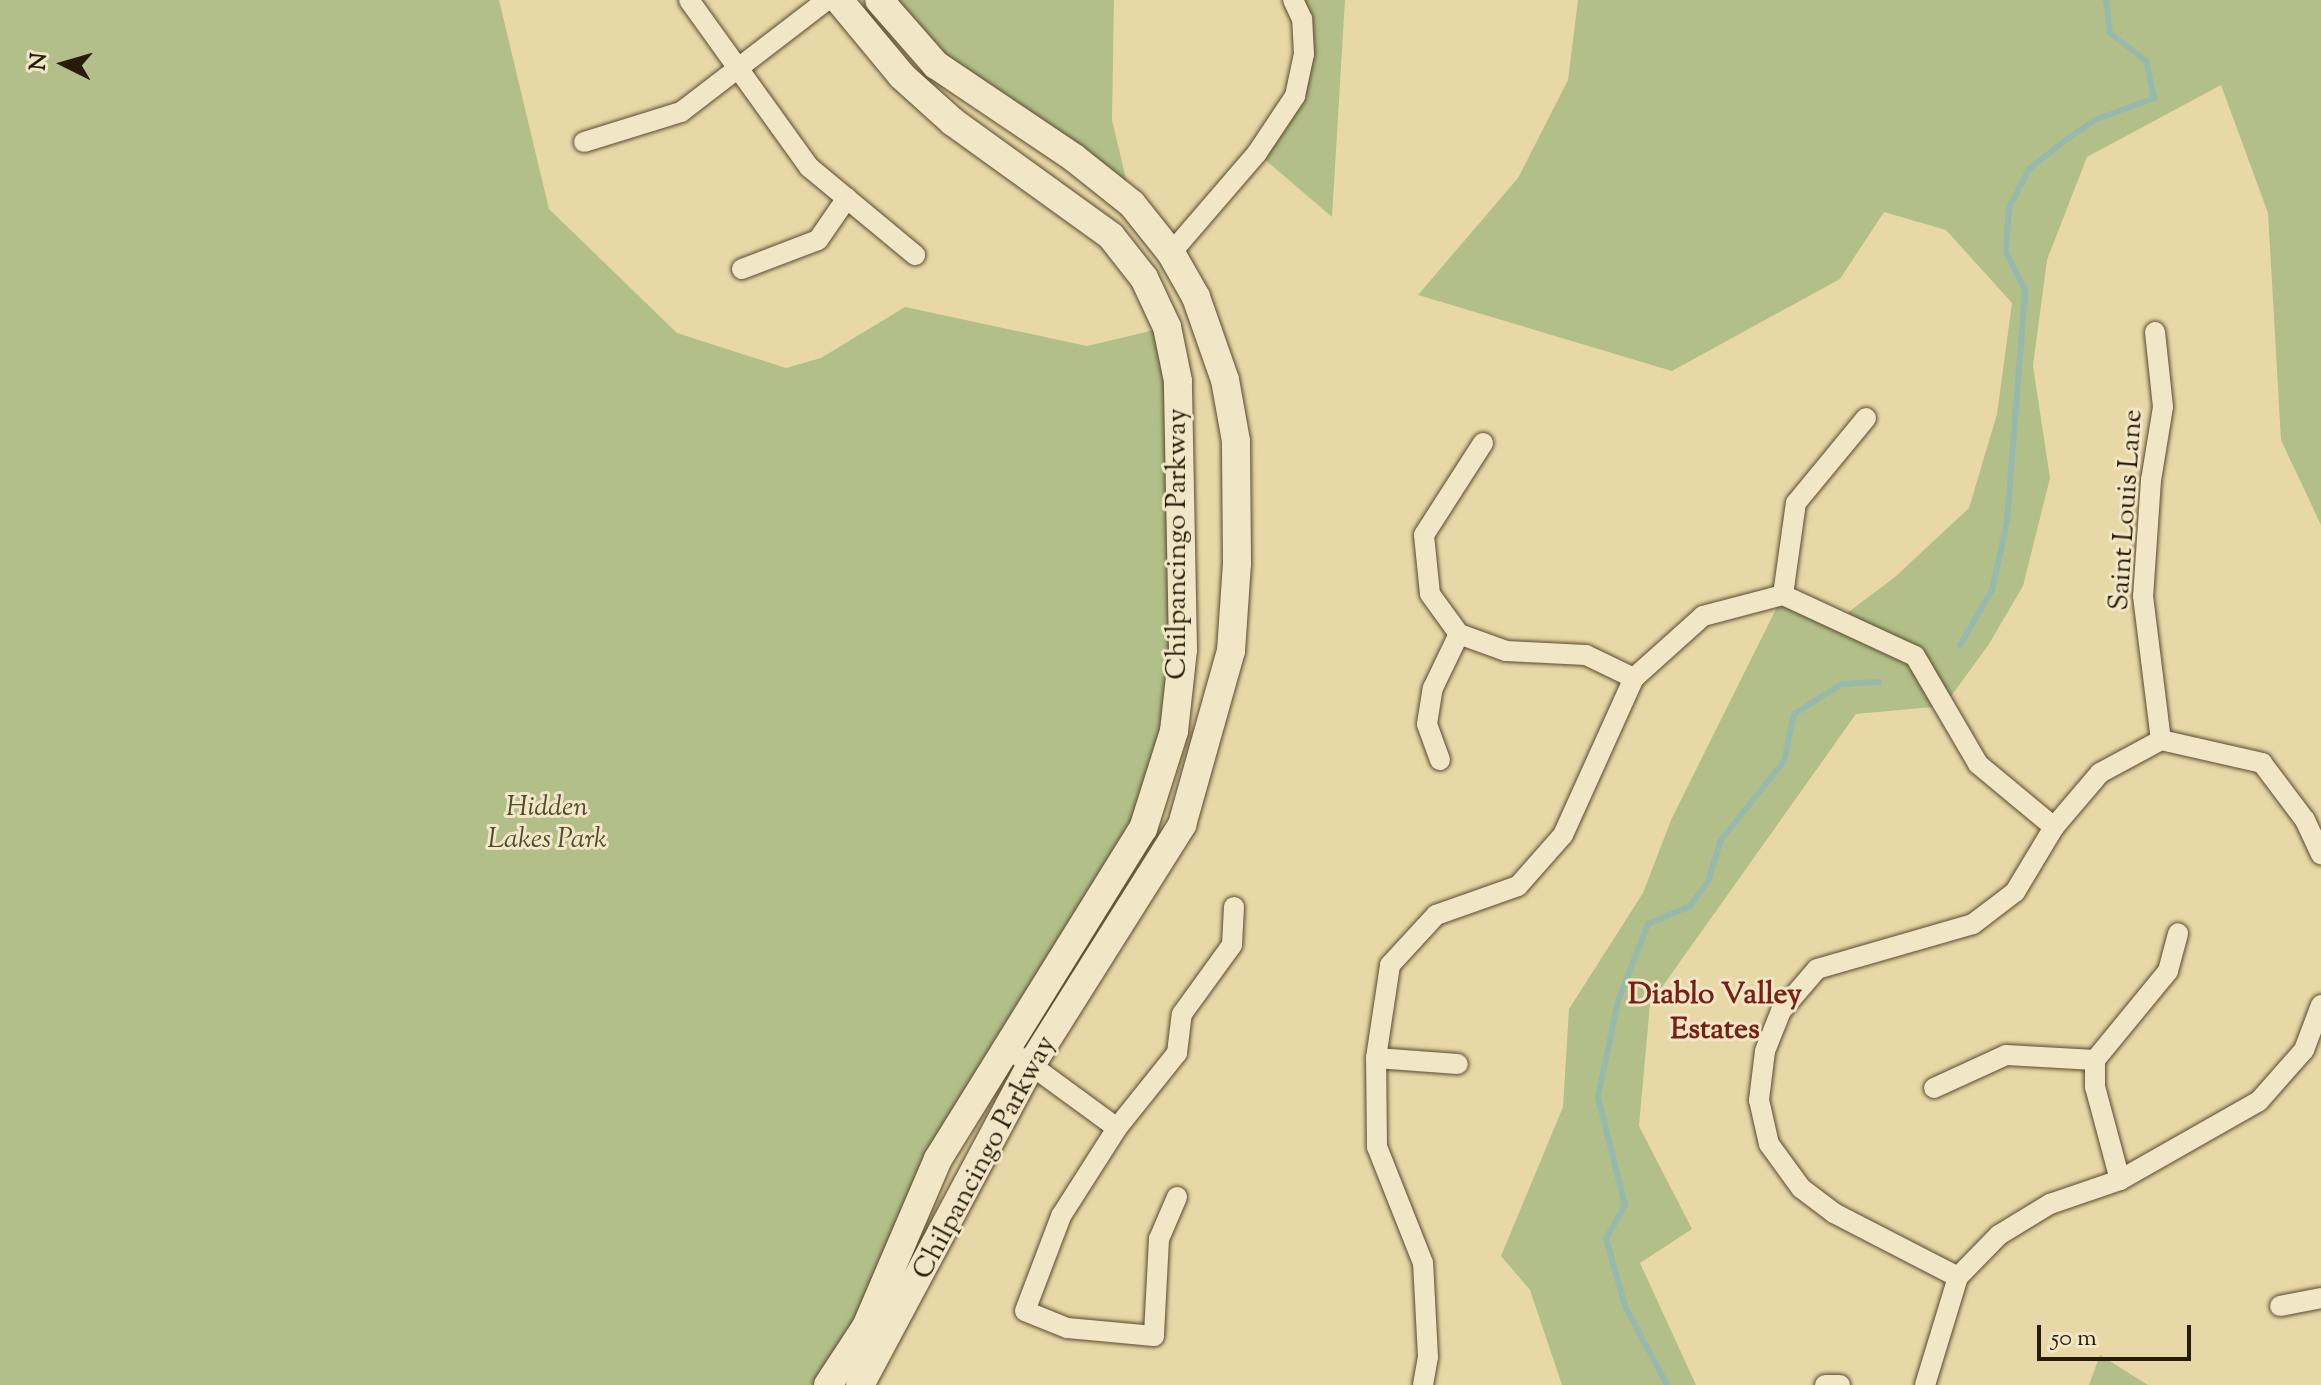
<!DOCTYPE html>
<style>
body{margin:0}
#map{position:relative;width:2321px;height:1385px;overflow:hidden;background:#e9d8a7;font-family:"Sorts Mill Goudy",serif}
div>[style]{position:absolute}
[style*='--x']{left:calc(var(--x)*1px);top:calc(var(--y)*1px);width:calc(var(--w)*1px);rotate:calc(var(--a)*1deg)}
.green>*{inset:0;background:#b3bf89}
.stream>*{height:6px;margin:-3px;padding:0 3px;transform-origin:3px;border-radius:3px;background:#97b9ab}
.roads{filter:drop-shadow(0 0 2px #584a30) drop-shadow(0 0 2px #584a30)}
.street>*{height:20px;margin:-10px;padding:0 10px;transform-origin:10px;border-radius:10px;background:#f1e6c6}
.secondary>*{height:28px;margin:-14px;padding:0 14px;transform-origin:14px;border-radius:14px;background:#f1e6c6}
span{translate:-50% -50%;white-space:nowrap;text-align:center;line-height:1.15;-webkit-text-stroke:6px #f1e6c6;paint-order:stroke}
.street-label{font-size:28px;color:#281b09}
.park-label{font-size:28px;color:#524c2f;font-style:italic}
.neighbourhood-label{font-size:30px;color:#7a1f14;font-weight:700}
.north{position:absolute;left:24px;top:24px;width:80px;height:80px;-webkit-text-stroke:6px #f1e6c6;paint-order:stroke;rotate:275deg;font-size:22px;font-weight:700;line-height:32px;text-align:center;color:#281b09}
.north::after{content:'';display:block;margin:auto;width:28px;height:36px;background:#281b09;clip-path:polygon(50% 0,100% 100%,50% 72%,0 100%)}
.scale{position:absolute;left:2037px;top:1325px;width:154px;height:36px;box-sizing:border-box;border:4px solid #281b09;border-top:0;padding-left:10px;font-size:24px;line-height:28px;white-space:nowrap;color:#281b09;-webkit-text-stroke:6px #f1e6c6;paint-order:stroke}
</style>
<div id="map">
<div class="green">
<div style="clip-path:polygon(0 0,499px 0,549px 209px,677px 333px,786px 368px,821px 358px,905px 307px,1087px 346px,1167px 327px,1183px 649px,1143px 829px,1014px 1036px,828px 1385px,0 1385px)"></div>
<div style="clip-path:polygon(879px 0,1114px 0,1112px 120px,1132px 204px,936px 65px)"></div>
<div style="clip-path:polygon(1293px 0,1345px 0,1332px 217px,1257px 153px,1295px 96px)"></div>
<div style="clip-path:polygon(1578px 0,2321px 0,2321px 525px,2281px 440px,2268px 213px,2221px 85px,2087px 157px,2047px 260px,2033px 366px,2050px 478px,2023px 586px,1989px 644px,1944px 706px,1856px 714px,1650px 1004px,1639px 1126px,1692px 1229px,1640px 1263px,1696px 1385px,1562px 1385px,1530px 1290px,1501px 1256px,1563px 1107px,1569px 1009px,1643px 893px,1671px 820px,1783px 595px,1838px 620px,1895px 577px,1969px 508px,1997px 414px,2012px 303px,1946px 230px,1884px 212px,1840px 279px,1672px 371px,1418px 295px,1518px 178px,1568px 80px)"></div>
<div style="clip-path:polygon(2100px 1355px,2148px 1385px,2089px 1385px)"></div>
</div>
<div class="stream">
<div style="--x:1960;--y:645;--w:64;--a:-59.8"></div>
<div style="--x:1992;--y:590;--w:71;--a:-77.7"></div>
<div style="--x:2007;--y:521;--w:232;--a:-85.5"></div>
<div style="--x:2025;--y:290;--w:42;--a:-116.6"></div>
<div style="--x:2006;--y:252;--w:44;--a:-86.1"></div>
<div style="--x:2009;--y:208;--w:44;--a:-62.9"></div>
<div style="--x:2029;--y:169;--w:48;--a:-38.3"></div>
<div style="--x:2067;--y:139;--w:34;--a:-34"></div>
<div style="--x:2095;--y:120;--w:63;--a:-20.4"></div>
<div style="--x:2154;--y:98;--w:38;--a:-102"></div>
<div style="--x:2146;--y:61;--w:46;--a:-142.1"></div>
<div style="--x:2110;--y:33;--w:33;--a:-97"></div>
<div style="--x:1667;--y:1385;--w:89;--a:-118"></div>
<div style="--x:1625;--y:1306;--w:70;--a:-105.8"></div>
<div style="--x:1606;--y:1239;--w:39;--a:-61"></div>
<div style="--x:1625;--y:1205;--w:111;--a:-104"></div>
<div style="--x:1598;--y:1097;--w:98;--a:-78.2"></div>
<div style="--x:1618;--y:1001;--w:83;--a:-68.7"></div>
<div style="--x:1648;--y:924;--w:46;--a:-23.2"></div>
<div style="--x:1690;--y:906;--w:31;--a:-54"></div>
<div style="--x:1708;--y:881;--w:43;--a:-72.4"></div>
<div style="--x:1721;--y:840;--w:101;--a:-51.4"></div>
<div style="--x:1784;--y:761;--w:48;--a:-78"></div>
<div style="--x:1794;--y:714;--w:57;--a:-32"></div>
<div style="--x:1842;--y:684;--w:37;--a:-3"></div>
</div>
<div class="roads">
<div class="street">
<div style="--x:689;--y:0;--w:206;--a:54.3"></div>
<div style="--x:809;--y:167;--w:138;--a:39.7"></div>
<div style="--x:584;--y:142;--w:102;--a:-17.2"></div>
<div style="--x:681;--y:112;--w:184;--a:-37.5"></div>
<div style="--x:1171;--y:253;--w:132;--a:-49.3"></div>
<div style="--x:1257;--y:153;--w:69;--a:-56.3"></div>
<div style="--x:1295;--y:96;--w:43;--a:-77.9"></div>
<div style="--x:1304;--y:54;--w:35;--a:-93"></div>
<div style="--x:1302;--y:19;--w:21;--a:-115"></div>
<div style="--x:742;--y:269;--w:81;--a:-20.9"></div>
<div style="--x:818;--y:240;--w:51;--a:-55.4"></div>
<div style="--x:2155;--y:332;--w:75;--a:83.9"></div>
<div style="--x:2163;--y:407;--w:74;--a:99.3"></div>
<div style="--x:2151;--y:480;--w:116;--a:93.9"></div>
<div style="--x:2143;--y:596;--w:145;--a:82.9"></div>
<div style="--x:1483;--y:443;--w:109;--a:122.7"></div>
<div style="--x:1424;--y:535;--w:59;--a:84.2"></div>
<div style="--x:1430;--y:594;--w:49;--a:54.1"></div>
<div style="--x:1459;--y:634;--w:50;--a:19.9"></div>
<div style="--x:1506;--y:651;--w:80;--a:2.9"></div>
<div style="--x:1586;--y:655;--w:53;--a:25.6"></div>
<div style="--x:1783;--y:595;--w:93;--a:-82"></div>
<div style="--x:1796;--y:503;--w:110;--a:-50.5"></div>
<div style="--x:1440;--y:760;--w:38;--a:-110"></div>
<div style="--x:1427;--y:724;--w:36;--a:-81"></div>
<div style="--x:1433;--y:688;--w:60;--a:-64.3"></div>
<div style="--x:1020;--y:1057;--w:120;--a:36.2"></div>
<div style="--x:1376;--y:1058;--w:82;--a:4.2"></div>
<div style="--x:1934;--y:1088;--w:79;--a:-24.6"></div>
<div style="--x:2006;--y:1055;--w:89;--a:3.2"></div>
<div style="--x:2120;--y:1180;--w:96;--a:-105"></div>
<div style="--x:2095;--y:1087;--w:27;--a:-90"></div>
<div style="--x:2095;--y:1060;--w:115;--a:-50.6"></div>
<div style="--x:2168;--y:971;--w:39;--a:-75"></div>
<div style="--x:1177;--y:1197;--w:46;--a:113.2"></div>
<div style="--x:1159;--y:1239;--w:97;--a:93"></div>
<div style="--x:1154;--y:1336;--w:87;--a:-174.7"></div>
<div style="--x:1067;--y:1328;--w:45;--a:-158"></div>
<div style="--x:1025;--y:1311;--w:102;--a:-69.2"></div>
<div style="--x:1061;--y:1216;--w:104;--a:-57.5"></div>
<div style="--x:1117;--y:1128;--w:96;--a:-51.3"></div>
<div style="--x:1177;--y:1053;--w:39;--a:-83"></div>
<div style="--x:1182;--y:1014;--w:85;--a:-54.1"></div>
<div style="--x:1232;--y:945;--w:38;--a:-87"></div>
<div style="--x:1958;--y:1277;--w:140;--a:-152.7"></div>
<div style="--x:1834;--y:1213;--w:41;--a:-142.9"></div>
<div style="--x:1801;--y:1188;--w:54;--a:-126"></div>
<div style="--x:1769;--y:1144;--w:45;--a:-102.8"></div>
<div style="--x:1759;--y:1100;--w:49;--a:-83"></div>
<div style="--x:1765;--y:1051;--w:43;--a:-68.2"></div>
<div style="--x:1781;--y:1011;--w:55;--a:-49.4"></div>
<div style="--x:1817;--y:969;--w:162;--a:-16.1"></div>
<div style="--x:1973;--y:924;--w:53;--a:-37.3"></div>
<div style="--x:2015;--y:892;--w:76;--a:-59"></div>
<div style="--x:2054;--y:827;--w:71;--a:-49.6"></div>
<div style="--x:2100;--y:773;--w:69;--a:-28.4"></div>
<div style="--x:2161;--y:740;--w:104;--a:12.8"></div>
<div style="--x:2262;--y:763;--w:71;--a:53"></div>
<div style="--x:2305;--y:820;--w:38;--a:65"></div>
<div style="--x:2280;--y:1306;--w:42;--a:-11"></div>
<div style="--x:1423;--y:1385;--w:28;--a:-80"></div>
<div style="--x:1428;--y:1357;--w:94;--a:-93"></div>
<div style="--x:1423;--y:1263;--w:125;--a:-111.6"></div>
<div style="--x:1377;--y:1147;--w:89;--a:-90.6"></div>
<div style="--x:1376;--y:1058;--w:94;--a:-81.4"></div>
<div style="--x:1390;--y:965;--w:68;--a:-47.4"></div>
<div style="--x:1436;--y:915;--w:87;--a:-19.5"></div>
<div style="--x:1518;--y:886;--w:68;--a:-48.6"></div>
<div style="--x:1563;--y:835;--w:172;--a:-65.7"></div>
<div style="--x:1634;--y:678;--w:93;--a:-41.9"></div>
<div style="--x:1703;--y:616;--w:83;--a:-14.7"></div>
<div style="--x:1783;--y:595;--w:145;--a:24.8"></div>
<div style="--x:1915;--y:656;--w:125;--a:59.7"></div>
<div style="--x:1978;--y:764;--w:99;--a:39.7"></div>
<div style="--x:1825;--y:1385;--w:15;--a:0"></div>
<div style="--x:1925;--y:1385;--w:113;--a:-73"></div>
<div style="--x:1958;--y:1277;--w:59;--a:-45.7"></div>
<div style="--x:1999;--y:1235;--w:60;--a:-31.3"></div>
<div style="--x:2050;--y:1204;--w:74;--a:-18.9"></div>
<div style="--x:2120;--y:1180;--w:160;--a:-29.6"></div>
<div style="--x:2259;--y:1101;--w:68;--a:-48.6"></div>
<div style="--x:2304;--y:1050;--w:48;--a:-69.3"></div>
</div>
<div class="secondary">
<div style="--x:828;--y:1385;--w:69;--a:-56.8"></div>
<div style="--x:866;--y:1327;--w:183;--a:-66.8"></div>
<div style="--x:938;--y:1159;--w:388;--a:-58.2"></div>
<div style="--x:1143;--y:829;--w:103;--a:-72.4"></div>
<div style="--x:1174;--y:731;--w:82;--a:-83.7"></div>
<div style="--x:1183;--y:649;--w:268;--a:-91.1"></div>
<div style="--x:1178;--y:381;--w:55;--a:-101.5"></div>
<div style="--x:1167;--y:327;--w:54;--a:-115.1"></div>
<div style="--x:1144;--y:278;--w:53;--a:-128.2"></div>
<div style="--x:1111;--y:236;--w:195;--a:-144.2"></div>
<div style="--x:953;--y:122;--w:69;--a:-138"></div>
<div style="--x:902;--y:76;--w:99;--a:-129.7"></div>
<div style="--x:860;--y:1385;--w:363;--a:-61.9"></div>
<div style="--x:1031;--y:1065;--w:284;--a:-57.8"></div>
<div style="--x:1182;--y:825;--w:181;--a:-74.3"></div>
<div style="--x:1231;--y:651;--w:88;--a:-86.1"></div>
<div style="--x:1237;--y:563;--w:122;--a:-90.5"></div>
<div style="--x:1236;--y:441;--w:62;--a:-100.2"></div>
<div style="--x:1225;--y:380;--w:88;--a:-109.3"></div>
<div style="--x:1196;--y:297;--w:51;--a:-119.6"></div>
<div style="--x:1171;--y:253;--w:63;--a:-128.5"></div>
<div style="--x:1132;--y:204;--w:75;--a:-141.5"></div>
<div style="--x:1073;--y:157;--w:165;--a:-146.1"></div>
<div style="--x:936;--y:65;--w:86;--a:-131.2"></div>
</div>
</div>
<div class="street-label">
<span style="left:2127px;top:510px;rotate:-86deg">Saint Louis Lane</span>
<span style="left:1178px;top:544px;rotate:-90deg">Chilpancingo Parkway</span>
<span style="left:985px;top:1158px;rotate:-62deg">Chilpancingo Parkway</span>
</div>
<div class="park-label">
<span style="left:547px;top:824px">Hidden<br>Lakes Park</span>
</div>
<div class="neighbourhood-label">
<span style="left:1715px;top:1013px">Diablo Valley<br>Estates</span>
</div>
<div class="north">N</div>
<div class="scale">50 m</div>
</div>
